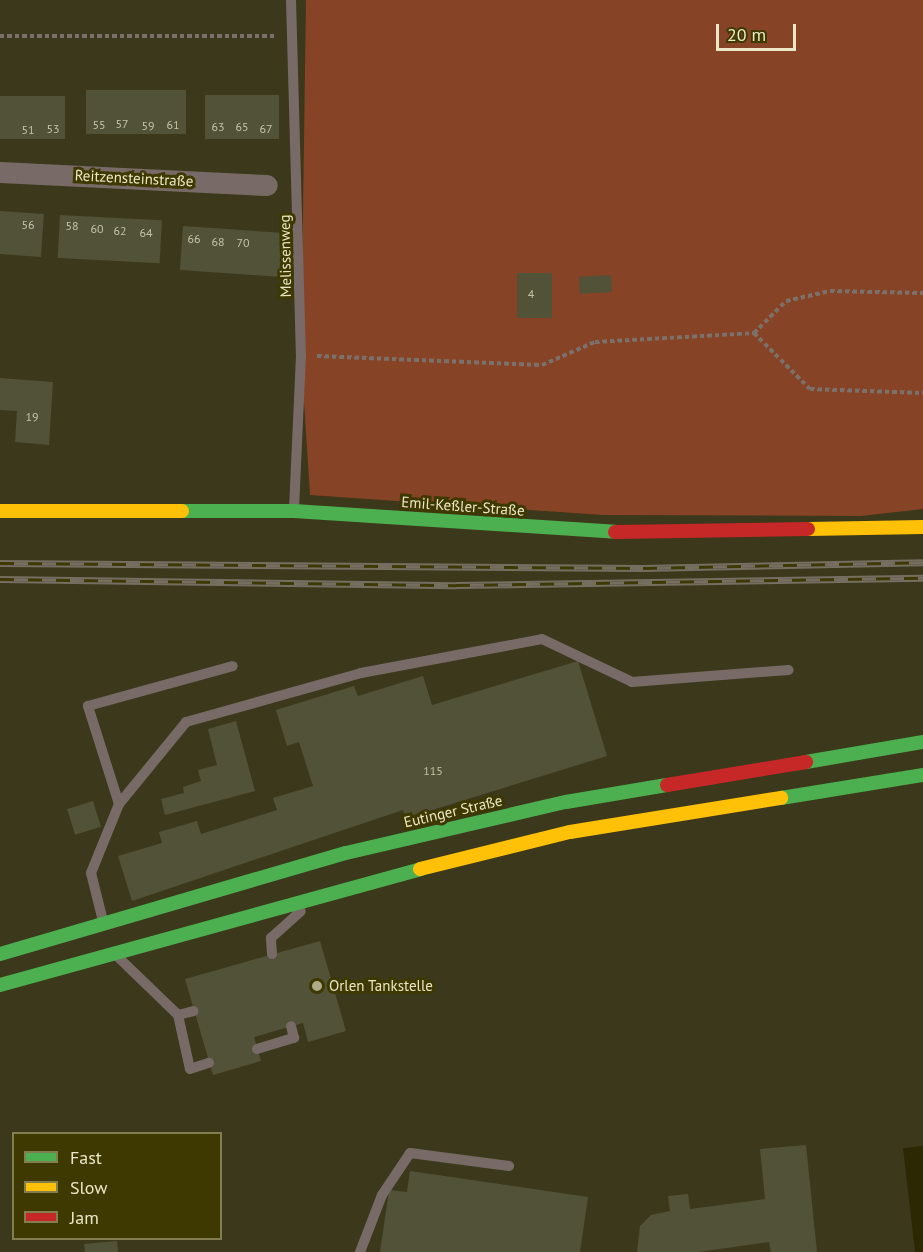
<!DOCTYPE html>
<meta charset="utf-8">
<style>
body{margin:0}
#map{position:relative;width:923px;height:1252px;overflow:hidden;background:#3c381b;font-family:"PT Sans",sans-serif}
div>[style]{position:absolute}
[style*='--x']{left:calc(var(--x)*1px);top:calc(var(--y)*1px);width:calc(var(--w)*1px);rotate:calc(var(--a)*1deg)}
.green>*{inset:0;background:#864325}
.water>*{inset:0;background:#2d2804}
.building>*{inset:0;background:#525239;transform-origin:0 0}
.path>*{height:4px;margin-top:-2px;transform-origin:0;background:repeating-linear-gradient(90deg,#7c716a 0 4.5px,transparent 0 7.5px)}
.lane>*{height:10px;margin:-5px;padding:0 5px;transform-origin:5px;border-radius:5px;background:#786b67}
.street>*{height:21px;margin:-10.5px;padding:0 10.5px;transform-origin:10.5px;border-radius:10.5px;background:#786b67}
.fast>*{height:14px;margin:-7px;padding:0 7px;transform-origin:7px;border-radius:7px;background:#4caf50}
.slow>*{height:14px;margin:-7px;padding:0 7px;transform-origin:7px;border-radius:7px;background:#ffc107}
.jam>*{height:14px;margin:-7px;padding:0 7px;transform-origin:7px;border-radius:7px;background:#c62828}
.rail>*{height:7px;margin-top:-3.5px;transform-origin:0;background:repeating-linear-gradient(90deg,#3e3801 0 14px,#766e61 0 28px);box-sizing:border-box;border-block:2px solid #766e61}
.dots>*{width:16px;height:16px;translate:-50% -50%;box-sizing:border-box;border:3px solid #3e3801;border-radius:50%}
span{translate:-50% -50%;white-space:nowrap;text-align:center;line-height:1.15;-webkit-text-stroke:6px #3e3801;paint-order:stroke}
.number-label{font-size:12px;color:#c5c2a3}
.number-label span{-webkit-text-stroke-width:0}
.street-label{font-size:15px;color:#ebe7c6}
.poi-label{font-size:15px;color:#ebe7c6}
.left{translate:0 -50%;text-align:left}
.legend{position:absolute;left:12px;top:1132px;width:210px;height:108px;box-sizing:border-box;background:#3e3801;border:2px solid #837e50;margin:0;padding:8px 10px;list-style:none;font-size:18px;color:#ebe7c6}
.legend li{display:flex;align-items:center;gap:12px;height:30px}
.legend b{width:30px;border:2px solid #837e50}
.scale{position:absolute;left:716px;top:24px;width:80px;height:27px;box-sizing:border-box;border:3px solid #ebe7c6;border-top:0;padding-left:8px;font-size:18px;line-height:21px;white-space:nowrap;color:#ebe7c6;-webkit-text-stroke:4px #3e3801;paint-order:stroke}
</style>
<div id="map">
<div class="green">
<div style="clip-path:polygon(306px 0,923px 0,923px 509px,861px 516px,603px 515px,310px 495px,301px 355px)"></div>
</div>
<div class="water">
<div style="clip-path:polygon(923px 1146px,923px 1252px,915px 1252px,903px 1148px)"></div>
</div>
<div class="building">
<div style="left:86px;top:90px;width:100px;height:44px"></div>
<div style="left:205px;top:95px;width:74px;height:44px"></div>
<div style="left:0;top:96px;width:65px;height:43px"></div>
<div style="left:0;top:211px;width:44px;height:43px;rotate:4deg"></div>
<div style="left:60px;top:215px;width:102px;height:43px;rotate:3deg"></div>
<div style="left:183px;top:226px;width:102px;height:44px;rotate:4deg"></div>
<div style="left:517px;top:273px;width:35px;height:45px"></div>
<div style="left:611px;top:275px;width:17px;height:32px;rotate:87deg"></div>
<div style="clip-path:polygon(0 378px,53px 382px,49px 445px,15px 442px,17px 411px,0 410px)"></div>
<div style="clip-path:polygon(578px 661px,607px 756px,406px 818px,403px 810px,132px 901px,118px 856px,162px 843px,159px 832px,197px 821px,201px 834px,277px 810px,273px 798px,313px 786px,299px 742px,287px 746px,276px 710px,354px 686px,358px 696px,423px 676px,432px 705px)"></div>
<div style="clip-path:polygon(236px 721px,255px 791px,165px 815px,161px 799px,184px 793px,183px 787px,201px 781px,198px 770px,217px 765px,208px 729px)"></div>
<div style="left:93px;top:801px;width:27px;height:27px;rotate:73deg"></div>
<div style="clip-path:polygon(320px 941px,346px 1031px,308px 1042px,303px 1023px,254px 1037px,261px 1061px,213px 1075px,185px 979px)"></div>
<div style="clip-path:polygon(806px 1145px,817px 1252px,771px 1252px,769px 1242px,698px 1252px,637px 1252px,640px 1226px,651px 1215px,670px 1211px,668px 1196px,688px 1194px,690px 1209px,765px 1199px,760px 1149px)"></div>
<div style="clip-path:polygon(410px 1171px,588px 1197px,580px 1252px,380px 1252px,389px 1190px,407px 1192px)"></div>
<div style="clip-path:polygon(117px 1241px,118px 1252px,85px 1252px,84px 1244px)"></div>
</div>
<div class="path">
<div style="--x:0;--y:36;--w:276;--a:0"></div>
<div style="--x:754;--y:333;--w:45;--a:-45"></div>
<div style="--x:786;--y:301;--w:45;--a:-12.8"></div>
<div style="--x:830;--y:291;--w:93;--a:1.2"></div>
<div style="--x:317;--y:356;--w:225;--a:2.3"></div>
<div style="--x:542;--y:365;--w:58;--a:-23.5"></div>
<div style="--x:595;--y:342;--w:159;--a:-3.2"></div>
<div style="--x:754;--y:333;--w:79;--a:45"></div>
<div style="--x:810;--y:389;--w:113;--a:2"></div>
</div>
<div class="lane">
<div style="--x:291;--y:0;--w:355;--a:88.4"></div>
<div style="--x:301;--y:355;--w:155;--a:92.6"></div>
<div style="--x:119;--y:804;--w:103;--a:-107.6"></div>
<div style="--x:88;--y:706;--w:150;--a:-15.4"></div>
<div style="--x:103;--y:921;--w:49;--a:-104"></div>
<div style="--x:91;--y:873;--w:74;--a:-67.9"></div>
<div style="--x:119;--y:804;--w:106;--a:-50.7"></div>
<div style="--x:186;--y:722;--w:182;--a:-15.6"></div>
<div style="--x:361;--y:673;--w:184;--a:-10.6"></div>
<div style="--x:542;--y:639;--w:100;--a:25.5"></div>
<div style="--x:632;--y:682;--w:157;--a:-4.4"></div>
<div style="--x:272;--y:954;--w:16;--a:-94"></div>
<div style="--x:271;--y:938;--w:40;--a:-42"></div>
<div style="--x:119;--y:958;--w:82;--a:44"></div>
<div style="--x:178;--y:1015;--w:55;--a:77.5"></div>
<div style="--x:190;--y:1069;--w:20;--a:-18"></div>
<div style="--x:178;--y:1015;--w:16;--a:-14"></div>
<div style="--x:257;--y:1049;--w:39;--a:-17"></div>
<div style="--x:294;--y:1038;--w:12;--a:-104"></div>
<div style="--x:360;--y:1252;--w:61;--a:-68.9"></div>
<div style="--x:382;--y:1195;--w:50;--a:-56.3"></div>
<div style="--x:410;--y:1153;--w:100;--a:7.5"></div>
</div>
<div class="street">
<div style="--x:0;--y:172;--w:267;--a:2.8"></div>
</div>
<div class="fast">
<div style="--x:182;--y:511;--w:112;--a:0"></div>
<div style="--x:294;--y:511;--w:322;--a:3.7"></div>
<div style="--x:806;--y:762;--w:119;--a:-9.7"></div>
<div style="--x:781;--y:798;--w:144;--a:-9.2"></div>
<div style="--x:0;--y:954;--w:360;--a:-16.3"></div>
<div style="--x:346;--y:853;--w:226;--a:-13.1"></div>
<div style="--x:566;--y:802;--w:102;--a:-9.6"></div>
<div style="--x:0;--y:985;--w:436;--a:-15.4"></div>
</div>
<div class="slow">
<div style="--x:0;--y:511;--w:182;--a:0"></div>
<div style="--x:808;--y:529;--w:115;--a:-1"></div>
<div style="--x:420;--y:869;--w:154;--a:-13.9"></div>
<div style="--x:570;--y:832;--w:214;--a:-9.2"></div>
</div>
<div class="jam">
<div style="--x:615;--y:532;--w:193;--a:-0.9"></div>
<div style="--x:667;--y:785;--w:141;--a:-9.4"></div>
</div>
<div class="rail">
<div style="--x:0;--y:563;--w:643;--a:0.45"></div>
<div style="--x:643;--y:568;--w:280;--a:-1.2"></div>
<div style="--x:0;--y:579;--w:456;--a:0.8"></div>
<div style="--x:456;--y:585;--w:467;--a:-0.9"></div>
</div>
<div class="dots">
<div style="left:317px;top:986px;background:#aeaa8a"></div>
</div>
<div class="number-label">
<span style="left:122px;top:124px">57</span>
<span style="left:99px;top:125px">55</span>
<span style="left:173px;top:125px">61</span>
<span style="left:148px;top:126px">59</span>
<span style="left:218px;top:127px">63</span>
<span style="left:242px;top:127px">65</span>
<span style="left:53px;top:129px">53</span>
<span style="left:266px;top:129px">67</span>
<span style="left:28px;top:130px">51</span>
<span style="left:28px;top:225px">56</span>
<span style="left:72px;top:226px">58</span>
<span style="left:97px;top:229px">60</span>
<span style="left:120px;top:231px">62</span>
<span style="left:146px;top:233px">64</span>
<span style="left:194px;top:239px">66</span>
<span style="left:218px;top:242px">68</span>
<span style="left:243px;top:243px">70</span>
<span style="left:531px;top:294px">4</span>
<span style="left:32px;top:417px">19</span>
<span style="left:433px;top:771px">115</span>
</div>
<div class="street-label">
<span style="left:134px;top:178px;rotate:3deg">Reitzensteinstraße</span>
<span style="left:285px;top:256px;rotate:-91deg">Melissenweg</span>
<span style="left:463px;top:506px;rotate:4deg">Emil-Keßler-Straße</span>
<span style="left:453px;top:811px;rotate:-13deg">Eutinger Straße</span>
</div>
<div class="poi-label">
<span class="left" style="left:329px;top:986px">Orlen Tankstelle</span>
</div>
<ul class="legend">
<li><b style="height:8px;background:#4caf50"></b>Fast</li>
<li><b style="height:8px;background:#ffc107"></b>Slow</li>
<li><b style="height:8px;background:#c62828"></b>Jam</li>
</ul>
<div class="scale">20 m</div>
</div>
